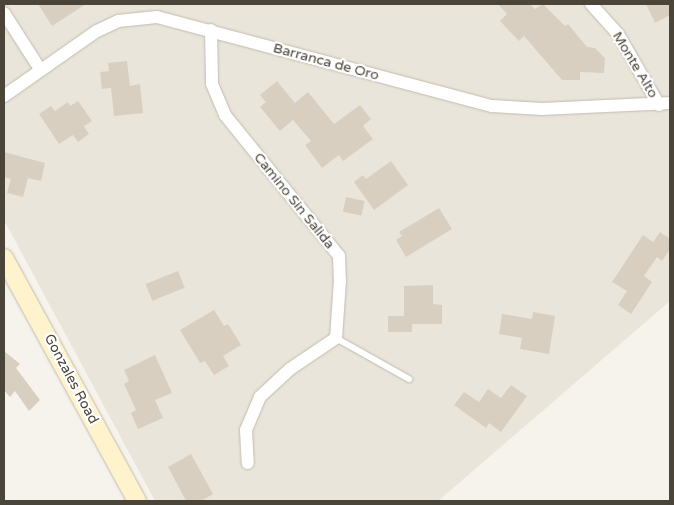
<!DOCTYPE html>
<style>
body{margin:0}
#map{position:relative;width:674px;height:505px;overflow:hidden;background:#f6f3ec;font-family:"Varela Round",sans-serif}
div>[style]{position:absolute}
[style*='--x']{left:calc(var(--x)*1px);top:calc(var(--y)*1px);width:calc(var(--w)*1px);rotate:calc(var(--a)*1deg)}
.residential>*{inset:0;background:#eae5da}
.building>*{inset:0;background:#d8cfc1;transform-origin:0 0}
.roads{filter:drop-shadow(0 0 1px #c2bbae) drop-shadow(0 0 1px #c2bbae)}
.lane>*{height:6px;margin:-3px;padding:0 3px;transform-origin:3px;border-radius:3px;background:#fff}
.street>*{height:12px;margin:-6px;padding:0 6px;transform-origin:6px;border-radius:6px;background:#fff}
.secondary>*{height:18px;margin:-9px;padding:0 9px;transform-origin:9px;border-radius:9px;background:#fff3cd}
span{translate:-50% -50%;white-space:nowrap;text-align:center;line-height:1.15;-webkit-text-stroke:4.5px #fff;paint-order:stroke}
.street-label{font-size:14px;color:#4b4439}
.frame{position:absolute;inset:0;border:5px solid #4b4439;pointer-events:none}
</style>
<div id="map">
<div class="residential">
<div style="clip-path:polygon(4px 4px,670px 4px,670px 301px,438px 501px,155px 501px,4px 220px)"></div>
</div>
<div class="building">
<div style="clip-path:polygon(38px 4px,86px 4px,52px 26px)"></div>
<div style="clip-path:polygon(498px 4px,530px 4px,535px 9px,543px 4px,565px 26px,568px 24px,587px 47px,595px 48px,605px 58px,604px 73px,580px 72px,580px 80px,562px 80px,524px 36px,519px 41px,500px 21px,507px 14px)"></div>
<div style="clip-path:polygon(646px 4px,670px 4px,670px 15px,655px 23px)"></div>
<div style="clip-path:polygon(127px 61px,130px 86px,140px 84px,143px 113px,114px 116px,111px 88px,102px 89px,100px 72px,109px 71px,108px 63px)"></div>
<div style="clip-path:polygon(277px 81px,295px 103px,308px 92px,334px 124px,360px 105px,371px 119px,363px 126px,373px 139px,343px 161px,339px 155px,322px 168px,305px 145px,311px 141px,293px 120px,280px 131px,260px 107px,266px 102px,260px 95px)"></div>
<div style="clip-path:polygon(78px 101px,92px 121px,84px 126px,89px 134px,78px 142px,73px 135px,59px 144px,39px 114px,51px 106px,55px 111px,68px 102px,70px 106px)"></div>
<div style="clip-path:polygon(4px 152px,45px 163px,41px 181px,28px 178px,23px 197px,7px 193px,11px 179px,4px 177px)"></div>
<div style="clip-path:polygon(391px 161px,408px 185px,374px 210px,354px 182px,363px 175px,366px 179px)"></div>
<div style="left:346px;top:197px;width:19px;height:15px;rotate:12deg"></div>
<div style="clip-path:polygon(439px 208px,452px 229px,406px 257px,396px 240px,402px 236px,399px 232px)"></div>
<div style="clip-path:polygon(660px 232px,670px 239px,670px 249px,662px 261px,657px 257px,644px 276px,652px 282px,631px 314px,618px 305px,627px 291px,612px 282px,643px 235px,653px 242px)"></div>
<div style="left:178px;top:271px;width:18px;height:35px;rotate:68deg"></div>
<div style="clip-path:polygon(433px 285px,433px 304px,442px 305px,442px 324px,412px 324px,412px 332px,388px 332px,388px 316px,404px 316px,404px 286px)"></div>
<div style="clip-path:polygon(214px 310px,224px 326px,228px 324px,241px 345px,223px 356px,229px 366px,214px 375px,205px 361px,200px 363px,180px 330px)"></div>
<div style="clip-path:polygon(533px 312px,555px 316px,549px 354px,520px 349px,522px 338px,499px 334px,502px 314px,532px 319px)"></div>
<div style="clip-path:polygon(4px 351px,20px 364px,16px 368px,40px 400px,29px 411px,15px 391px,10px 397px,4px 390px)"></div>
<div style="clip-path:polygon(155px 355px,172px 393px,155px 400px,163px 418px,138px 429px,131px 413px,136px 410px,124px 384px,129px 381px,124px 370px)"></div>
<div style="clip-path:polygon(511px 385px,527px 396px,501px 432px,489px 423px,486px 428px,454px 405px,464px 392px,479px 402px,488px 389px,501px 398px)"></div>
<div style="clip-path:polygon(191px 454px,213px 494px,201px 501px,186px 501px,168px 467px)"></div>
</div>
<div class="roads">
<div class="lane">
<div style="--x:336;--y:338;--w:84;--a:29.3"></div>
</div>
<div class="street">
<div style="--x:591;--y:4;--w:40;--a:48"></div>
<div style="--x:618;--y:34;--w:82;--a:60"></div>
<div style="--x:4;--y:13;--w:67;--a:57.3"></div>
<div style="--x:211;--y:30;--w:54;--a:88.9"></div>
<div style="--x:212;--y:84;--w:34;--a:67"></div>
<div style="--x:225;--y:115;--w:181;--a:51"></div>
<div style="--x:339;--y:256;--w:24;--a:88"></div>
<div style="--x:340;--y:280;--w:58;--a:93.9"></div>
<div style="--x:336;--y:338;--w:55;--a:146"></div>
<div style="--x:290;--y:369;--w:41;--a:137"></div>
<div style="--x:260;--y:397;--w:36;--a:113"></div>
<div style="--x:246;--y:430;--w:33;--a:87"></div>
<div style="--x:4;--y:96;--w:113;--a:-35"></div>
<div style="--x:97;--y:31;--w:23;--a:-25"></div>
<div style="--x:118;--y:21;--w:39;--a:-6"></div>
<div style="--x:157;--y:17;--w:347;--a:14.9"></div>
<div style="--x:492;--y:106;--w:50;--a:3.4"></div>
<div style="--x:542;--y:109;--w:128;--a:-2.7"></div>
</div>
<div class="secondary">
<div style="--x:4;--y:258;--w:277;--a:61.3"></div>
</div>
</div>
<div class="street-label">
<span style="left:326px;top:62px;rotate:15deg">Barranca de Oro</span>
<span style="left:635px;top:65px;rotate:59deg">Monte Alto</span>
<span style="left:294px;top:201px;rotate:51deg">Camino Sin Salida</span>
<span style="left:71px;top:379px;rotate:62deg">Gonzales Road</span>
</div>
<div class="frame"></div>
</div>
